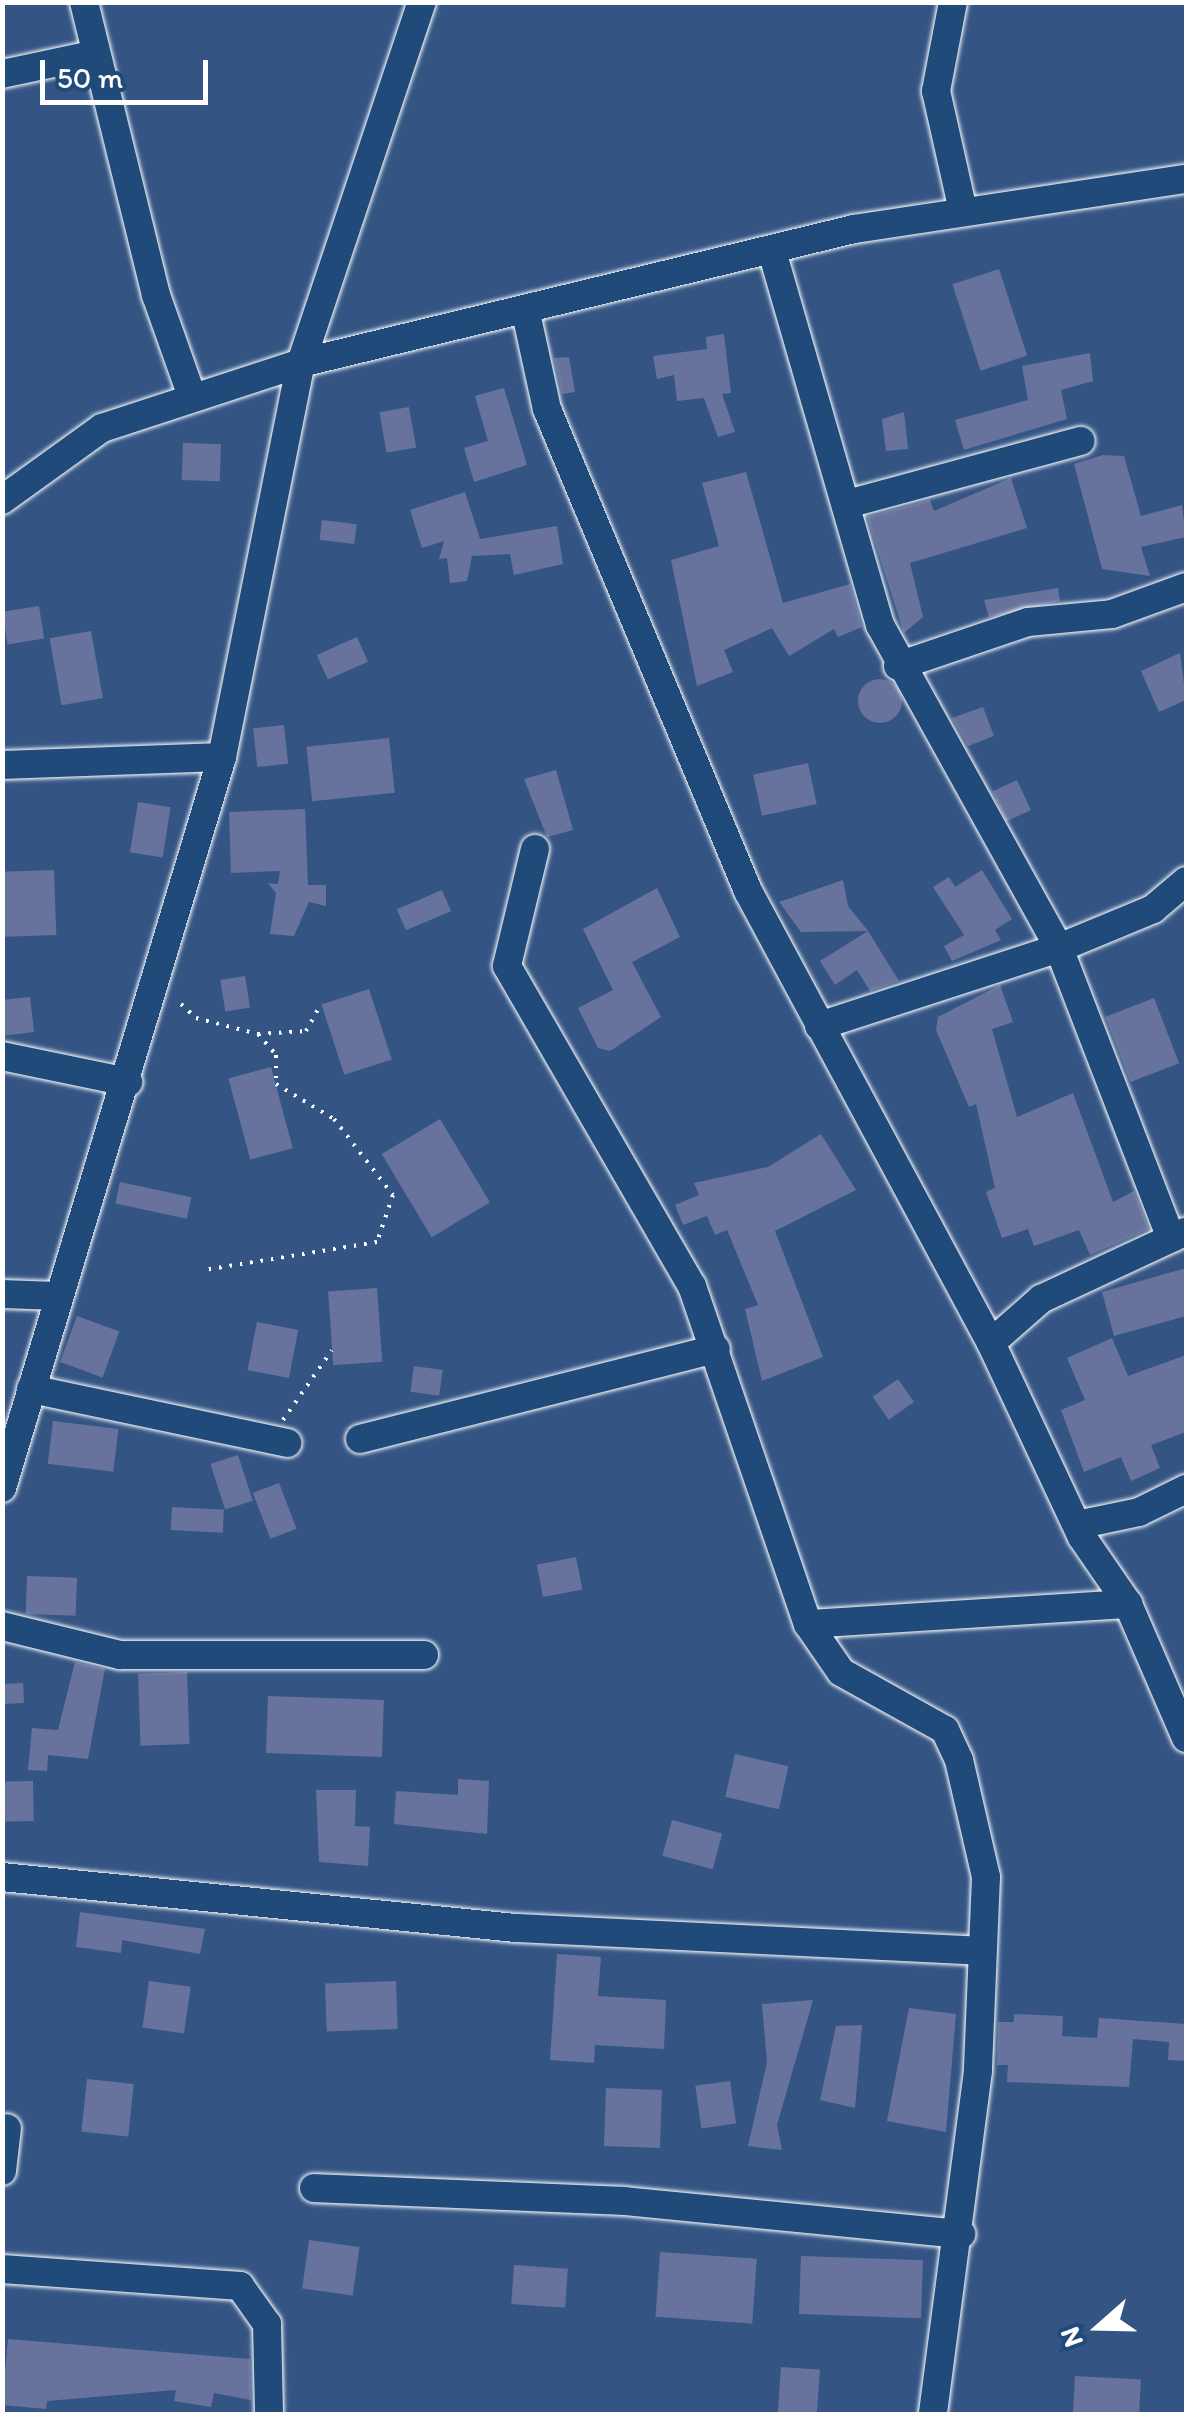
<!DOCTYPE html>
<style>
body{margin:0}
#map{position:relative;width:1189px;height:2417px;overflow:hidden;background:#345584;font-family:Itim,sans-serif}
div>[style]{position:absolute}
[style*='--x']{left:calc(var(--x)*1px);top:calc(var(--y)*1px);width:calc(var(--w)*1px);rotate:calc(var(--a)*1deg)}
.building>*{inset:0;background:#68739d;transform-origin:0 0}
.round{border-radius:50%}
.path>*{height:4px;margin-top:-2px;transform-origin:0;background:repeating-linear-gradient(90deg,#fff 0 2.5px,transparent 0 10.5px)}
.roads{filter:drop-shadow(0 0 2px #fff) drop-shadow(0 0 2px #fff)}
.minor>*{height:28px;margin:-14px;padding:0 14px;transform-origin:14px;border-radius:14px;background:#1f4a7a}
span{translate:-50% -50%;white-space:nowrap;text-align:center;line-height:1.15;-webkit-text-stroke:8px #1f4a7a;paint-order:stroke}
.frame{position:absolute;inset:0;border:5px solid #fff;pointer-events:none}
.north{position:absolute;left:1049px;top:2277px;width:100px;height:100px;-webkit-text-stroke:8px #1f4a7a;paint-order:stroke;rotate:250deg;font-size:28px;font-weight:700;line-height:40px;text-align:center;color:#fff}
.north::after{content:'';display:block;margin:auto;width:35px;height:45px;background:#fff;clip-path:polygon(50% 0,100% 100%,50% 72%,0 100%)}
.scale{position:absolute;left:40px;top:60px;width:168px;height:45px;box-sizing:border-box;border:5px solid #fff;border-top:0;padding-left:12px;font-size:30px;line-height:35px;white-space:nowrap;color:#fff;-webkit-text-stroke:8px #1f4a7a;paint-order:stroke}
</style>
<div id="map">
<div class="building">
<div style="left:999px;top:269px;width:91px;height:49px;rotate:72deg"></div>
<div style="clip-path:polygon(724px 334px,731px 393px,722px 394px,735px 432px,718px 437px,704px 398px,677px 401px,674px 375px,657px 379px,653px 356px,707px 349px,706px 337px)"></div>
<div style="clip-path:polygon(1090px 353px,1093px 381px,1061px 390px,1067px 419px,964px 450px,955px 420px,1028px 400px,1022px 366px)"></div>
<div style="clip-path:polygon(569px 357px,575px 392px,562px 394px,554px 358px)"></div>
<div style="clip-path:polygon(504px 388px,527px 465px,474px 482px,464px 448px,488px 441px,475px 396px)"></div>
<div style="left:409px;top:407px;width:41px;height:30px;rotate:80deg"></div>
<div style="clip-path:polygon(904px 412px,908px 449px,886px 451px,882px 419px)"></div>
<div style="left:183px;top:443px;width:38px;height:37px;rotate:2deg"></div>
<div style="clip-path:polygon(1103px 455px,1124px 456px,1141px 516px,1182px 505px,1186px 537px,1141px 547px,1150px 576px,1102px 569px,1074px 464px)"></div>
<div style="clip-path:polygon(746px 472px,783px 603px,850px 584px,862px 627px,838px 637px,834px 629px,789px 656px,772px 628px,724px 650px,733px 672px,697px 686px,671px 560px,719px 546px,702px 483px)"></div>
<div style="clip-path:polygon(1011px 478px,1027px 528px,910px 563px,923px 617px,904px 633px,867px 517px,930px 500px,934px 511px)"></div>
<div style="clip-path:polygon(465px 492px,480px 539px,557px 526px,563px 564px,514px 575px,510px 554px,472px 556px,467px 581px,450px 583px,447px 558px,439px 559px,444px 541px,422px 548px,410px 510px)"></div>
<div style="left:322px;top:520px;width:35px;height:20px;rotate:7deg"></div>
<div style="clip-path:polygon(1058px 588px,1060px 601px,989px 617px,984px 600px)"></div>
<div style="left:39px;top:606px;width:33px;height:37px;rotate:81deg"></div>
<div style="left:91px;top:631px;width:68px;height:42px;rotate:80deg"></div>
<div style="left:357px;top:637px;width:27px;height:44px;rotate:66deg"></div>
<div style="clip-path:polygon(1180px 653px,1186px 700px,1159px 712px,1141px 671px)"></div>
<div class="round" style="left:858px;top:679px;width:44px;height:44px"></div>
<div style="clip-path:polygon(983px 707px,994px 736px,968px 746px,952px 718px)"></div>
<div style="left:284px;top:725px;width:39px;height:31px;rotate:84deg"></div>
<div style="left:389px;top:738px;width:55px;height:83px;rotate:84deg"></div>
<div style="left:808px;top:763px;width:42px;height:56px;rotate:78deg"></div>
<div style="clip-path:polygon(556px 770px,573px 830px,547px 837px,524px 779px)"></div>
<div style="left:1017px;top:780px;width:33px;height:27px;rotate:65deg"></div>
<div style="left:138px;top:802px;width:33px;height:51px;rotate:9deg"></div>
<div style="clip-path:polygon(305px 809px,308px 885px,326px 885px,326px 906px,309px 902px,294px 936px,270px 934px,276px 893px,268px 883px,278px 884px,280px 871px,231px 873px,229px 812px)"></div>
<div style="left:54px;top:870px;width:65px;height:52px;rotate:88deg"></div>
<div style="clip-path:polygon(982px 870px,1012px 919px,995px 930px,1001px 940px,952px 961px,944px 946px,964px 935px,933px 887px,949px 877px,955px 887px)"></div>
<div style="clip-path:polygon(843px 880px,848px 906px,868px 931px,801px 932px,779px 902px)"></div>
<div style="clip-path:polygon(657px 888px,680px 937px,632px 962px,661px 1017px,610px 1051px,598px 1048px,578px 1008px,613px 990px,583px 929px)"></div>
<div style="left:442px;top:890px;width:23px;height:49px;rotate:67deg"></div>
<div style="clip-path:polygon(868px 931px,899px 981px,870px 991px,857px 970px,835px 985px,820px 961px)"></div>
<div style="left:245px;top:976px;width:32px;height:25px;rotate:81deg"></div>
<div style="clip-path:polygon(1000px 985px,1013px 1022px,992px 1029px,1017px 1117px,1073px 1093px,1113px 1202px,1134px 1191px,1149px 1229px,1090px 1255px,1079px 1230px,1034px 1246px,1028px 1229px,1002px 1238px,986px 1192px,995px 1188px,976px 1104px,969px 1107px,936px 1030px,938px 1017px)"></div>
<div style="left:369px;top:989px;width:74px;height:50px;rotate:72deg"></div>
<div style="clip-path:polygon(30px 997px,34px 1032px,2px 1036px,2px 1000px)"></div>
<div style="left:1154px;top:998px;width:70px;height:52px;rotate:69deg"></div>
<div style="left:271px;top:1067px;width:84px;height:44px;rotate:75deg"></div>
<div style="left:440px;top:1119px;width:97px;height:68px;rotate:59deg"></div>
<div style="clip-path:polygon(821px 1134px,856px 1190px,775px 1231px,823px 1357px,762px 1381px,745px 1309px,758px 1305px,727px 1230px,715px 1235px,707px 1216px,683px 1225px,675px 1205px,699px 1195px,694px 1183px,768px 1167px)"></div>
<div style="left:120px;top:1182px;width:73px;height:22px;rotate:12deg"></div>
<div style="clip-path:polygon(1186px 1268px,1186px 1316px,1114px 1336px,1102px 1292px)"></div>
<div style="left:377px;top:1288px;width:74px;height:49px;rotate:86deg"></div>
<div style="left:77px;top:1316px;width:45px;height:49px;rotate:20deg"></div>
<div style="left:257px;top:1322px;width:42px;height:49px;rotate:11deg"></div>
<div style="clip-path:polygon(1112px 1338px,1128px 1376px,1186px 1355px,1186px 1432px,1151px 1445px,1160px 1468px,1131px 1481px,1121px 1457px,1084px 1472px,1061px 1410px,1085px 1400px,1067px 1358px)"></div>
<div style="left:414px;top:1366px;width:29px;height:26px;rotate:8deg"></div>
<div style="left:898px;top:1379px;width:28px;height:31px;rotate:55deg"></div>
<div style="left:53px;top:1421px;width:66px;height:43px;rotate:7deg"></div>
<div style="left:238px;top:1455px;width:48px;height:29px;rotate:72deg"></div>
<div style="left:279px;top:1483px;width:49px;height:28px;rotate:69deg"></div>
<div style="left:172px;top:1507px;width:52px;height:23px;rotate:3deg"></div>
<div style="left:576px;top:1557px;width:33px;height:40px;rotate:79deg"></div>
<div style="left:27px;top:1576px;width:50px;height:38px;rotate:2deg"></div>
<div style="clip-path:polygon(75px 1662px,105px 1669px,88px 1759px,48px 1755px,47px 1771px,28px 1770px,32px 1728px,58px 1730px)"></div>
<div style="left:187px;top:1672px;width:72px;height:49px;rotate:88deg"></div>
<div style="left:23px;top:1683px;width:20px;height:21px;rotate:87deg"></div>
<div style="left:268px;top:1696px;width:116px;height:57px;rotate:2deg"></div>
<div style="left:735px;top:1754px;width:55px;height:44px;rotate:13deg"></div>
<div style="clip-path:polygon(458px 1779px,489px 1781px,487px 1834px,394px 1824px,396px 1791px,458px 1795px)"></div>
<div style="left:33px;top:1781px;width:40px;height:31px;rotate:89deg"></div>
<div style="clip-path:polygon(316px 1790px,356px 1790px,355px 1826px,370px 1827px,368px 1866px,319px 1862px)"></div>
<div style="left:672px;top:1820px;width:52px;height:37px;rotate:15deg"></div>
<div style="clip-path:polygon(80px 1912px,205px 1929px,200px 1954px,122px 1940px,121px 1953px,76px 1947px)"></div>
<div style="clip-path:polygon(557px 1954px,601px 1957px,598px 1996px,666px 2000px,664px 2049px,595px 2045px,594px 2063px,550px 2060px)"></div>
<div style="left:149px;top:1981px;width:42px;height:47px;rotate:8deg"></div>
<div style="left:396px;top:1981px;width:48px;height:71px;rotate:88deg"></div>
<div style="clip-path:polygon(813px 2000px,777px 2125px,782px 2150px,748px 2146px,767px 2062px,762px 2004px)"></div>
<div style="clip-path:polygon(909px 2008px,956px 2014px,946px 2132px,887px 2121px)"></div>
<div style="clip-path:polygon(1014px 2014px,1063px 2016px,1062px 2036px,1097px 2038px,1099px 2018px,1186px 2024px,1186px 2061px,1168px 2060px,1169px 2042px,1133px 2039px,1129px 2087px,1007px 2082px,1008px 2065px,997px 2065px,998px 2022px,1014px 2022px)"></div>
<div style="clip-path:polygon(862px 2025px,855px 2108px,820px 2100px,836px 2026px)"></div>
<div style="left:87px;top:2079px;width:47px;height:53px;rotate:6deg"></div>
<div style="left:730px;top:2081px;width:43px;height:35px;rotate:82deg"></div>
<div style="left:606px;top:2088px;width:56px;height:58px;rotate:2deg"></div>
<div style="left:309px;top:2240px;width:51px;height:49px;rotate:8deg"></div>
<div style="left:660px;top:2252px;width:97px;height:65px;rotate:4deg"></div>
<div style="left:801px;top:2256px;width:122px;height:58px;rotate:2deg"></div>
<div style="left:514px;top:2265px;width:54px;height:39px;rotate:4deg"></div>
<div style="clip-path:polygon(8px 2339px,250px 2359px,251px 2400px,214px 2393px,211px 2407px,174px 2401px,176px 2390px,47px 2401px,46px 2409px,2px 2405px)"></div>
<div style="left:781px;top:2367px;width:39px;height:47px;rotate:4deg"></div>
<div style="left:1075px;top:2376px;width:66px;height:38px;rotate:3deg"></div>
</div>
<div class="path">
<div style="--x:181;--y:1004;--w:21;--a:43"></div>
<div style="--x:196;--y:1018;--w:64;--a:14.5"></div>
<div style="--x:258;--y:1034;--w:28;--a:49"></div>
<div style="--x:276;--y:1055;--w:29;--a:90"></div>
<div style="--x:276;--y:1084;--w:68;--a:31.1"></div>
<div style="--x:334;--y:1119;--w:96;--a:52.2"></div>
<div style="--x:393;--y:1195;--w:50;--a:108.8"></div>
<div style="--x:377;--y:1242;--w:175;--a:170.8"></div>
<div style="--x:258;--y:1034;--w:48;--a:-3.6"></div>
<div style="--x:306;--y:1031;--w:31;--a:-61"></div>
<div style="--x:283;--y:1420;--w:85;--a:-55"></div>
</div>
<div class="roads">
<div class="minor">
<div style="--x:84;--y:2;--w:302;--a:76.2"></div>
<div style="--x:156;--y:295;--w:105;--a:70.5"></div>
<div style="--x:953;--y:2;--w:91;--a:100.8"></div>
<div style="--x:936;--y:91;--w:123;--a:77.3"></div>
<div style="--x:2;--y:74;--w:96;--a:-12"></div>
<div style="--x:772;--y:251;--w:389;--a:73.9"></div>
<div style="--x:880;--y:625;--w:369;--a:61"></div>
<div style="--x:1059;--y:948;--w:311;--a:68.9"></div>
<div style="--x:526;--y:313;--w:98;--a:77.7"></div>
<div style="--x:547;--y:409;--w:522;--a:67.36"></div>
<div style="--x:748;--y:891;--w:513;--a:61.74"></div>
<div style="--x:991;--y:1343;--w:214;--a:64.9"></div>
<div style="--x:1082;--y:1537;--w:81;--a:55.5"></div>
<div style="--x:1128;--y:1604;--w:146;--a:66.6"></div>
<div style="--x:2;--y:500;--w:123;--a:-35.8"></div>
<div style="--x:102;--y:428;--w:209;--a:-18.1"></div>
<div style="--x:301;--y:363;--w:569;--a:-13.62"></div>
<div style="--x:854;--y:229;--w:336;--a:-8.6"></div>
<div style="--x:847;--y:504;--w:242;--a:-15.1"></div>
<div style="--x:898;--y:666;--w:137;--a:-18.7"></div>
<div style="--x:1028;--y:622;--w:84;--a:-5.4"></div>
<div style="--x:1112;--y:614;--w:79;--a:-20"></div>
<div style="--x:2;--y:765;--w:220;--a:-2.1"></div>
<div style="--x:535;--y:849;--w:120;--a:103.5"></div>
<div style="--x:507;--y:966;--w:370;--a:60"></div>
<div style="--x:692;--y:1286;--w:357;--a:71.1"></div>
<div style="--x:808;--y:1624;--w:58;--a:55.5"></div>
<div style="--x:841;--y:1672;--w:119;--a:29.1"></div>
<div style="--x:945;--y:1730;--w:33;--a:65"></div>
<div style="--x:959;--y:1760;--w:120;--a:77"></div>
<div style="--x:986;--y:1877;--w:194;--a:92.4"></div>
<div style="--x:978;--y:2071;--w:346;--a:97.5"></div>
<div style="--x:819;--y:1026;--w:252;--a:-18"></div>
<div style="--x:1059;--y:948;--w:102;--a:-22.5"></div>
<div style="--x:1153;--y:909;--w:43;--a:-40.3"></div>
<div style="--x:2;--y:1056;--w:129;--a:11.7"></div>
<div style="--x:2;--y:1294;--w:55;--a:2.1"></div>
<div style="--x:991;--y:1343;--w:67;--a:-41.3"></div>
<div style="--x:1041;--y:1299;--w:159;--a:-25"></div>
<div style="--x:31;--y:1389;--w:262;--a:11.9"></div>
<div style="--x:360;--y:1439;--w:367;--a:-14.2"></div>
<div style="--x:2;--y:1488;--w:763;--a:-73.25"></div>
<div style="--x:222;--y:757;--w:402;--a:-78.7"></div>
<div style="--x:301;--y:363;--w:381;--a:-71.5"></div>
<div style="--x:1077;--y:1525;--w:63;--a:-11.8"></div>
<div style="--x:1139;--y:1512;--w:52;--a:-26.1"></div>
<div style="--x:808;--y:1624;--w:321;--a:-3.6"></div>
<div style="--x:2;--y:1626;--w:122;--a:13.8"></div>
<div style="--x:120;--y:1655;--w:304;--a:0"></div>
<div style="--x:2;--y:1877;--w:517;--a:5.67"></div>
<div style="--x:516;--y:1928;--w:465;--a:2.8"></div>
<div style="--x:2;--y:2171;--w:43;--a:-83.4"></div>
<div style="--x:314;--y:2188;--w:310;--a:2.4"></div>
<div style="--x:624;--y:2201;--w:339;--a:5.6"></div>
<div style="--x:2;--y:2269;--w:239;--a:4.1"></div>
<div style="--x:240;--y:2286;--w:47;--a:54.6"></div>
<div style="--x:267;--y:2324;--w:90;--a:88.7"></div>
</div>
</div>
<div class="frame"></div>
<div class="north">N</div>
<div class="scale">50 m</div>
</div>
